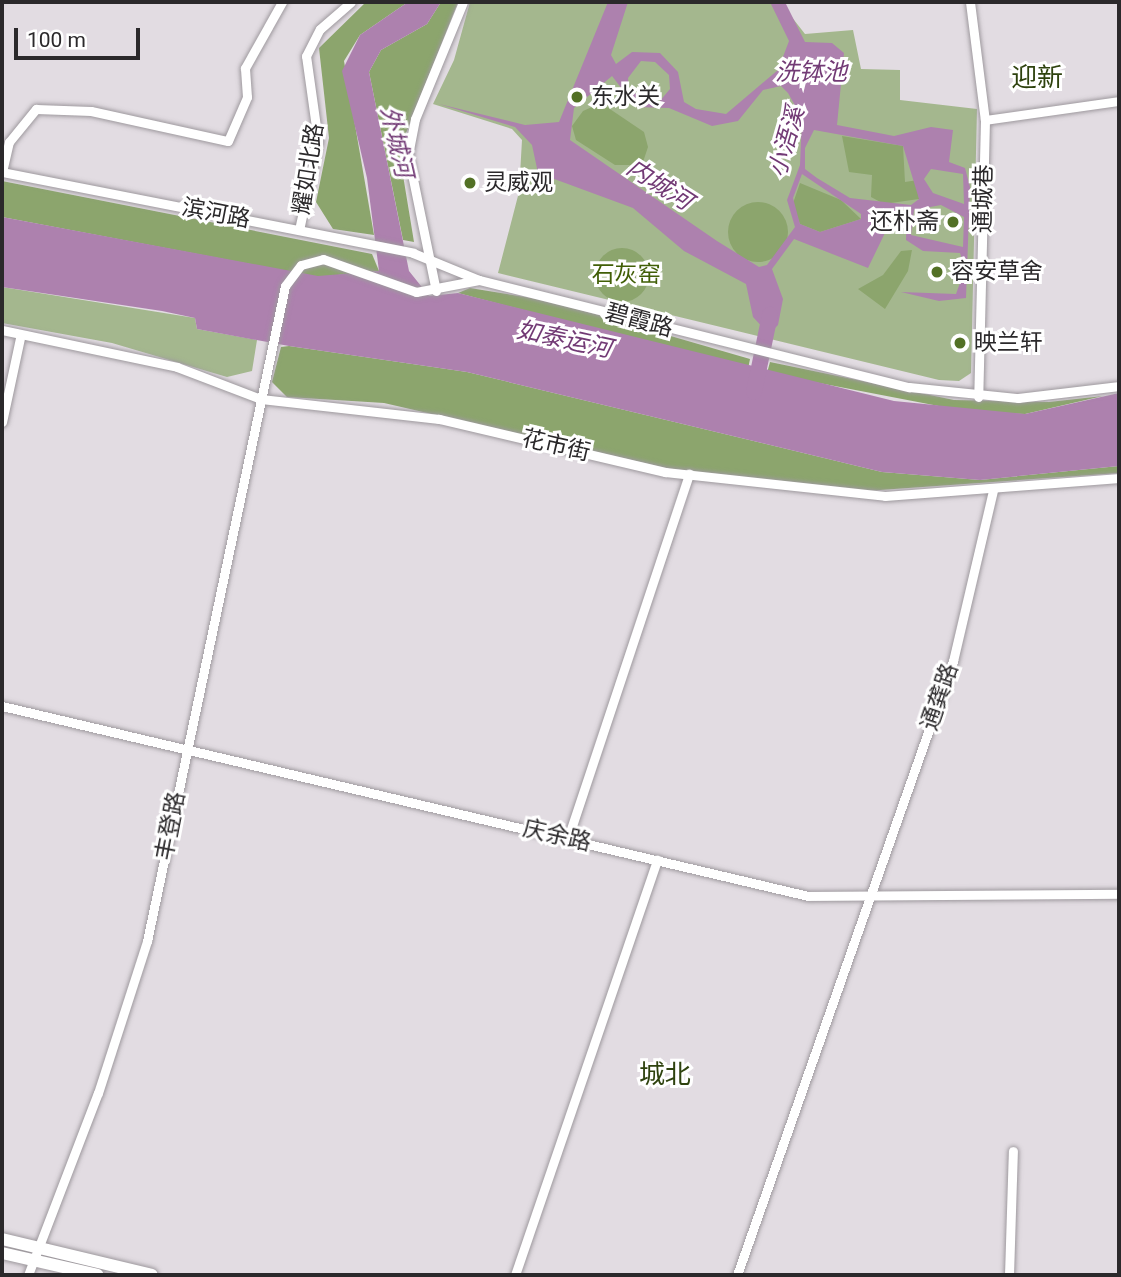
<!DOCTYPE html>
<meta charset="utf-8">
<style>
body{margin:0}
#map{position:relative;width:1121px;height:1277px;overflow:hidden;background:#e2dce2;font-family:Roboto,"Noto Sans SC",sans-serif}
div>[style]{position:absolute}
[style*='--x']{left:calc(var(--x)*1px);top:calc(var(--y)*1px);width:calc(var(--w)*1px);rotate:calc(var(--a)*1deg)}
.green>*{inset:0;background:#a4b78e}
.forest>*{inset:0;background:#8ca56d}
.round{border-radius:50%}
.water>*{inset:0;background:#ad81ae}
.river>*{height:16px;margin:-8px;padding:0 8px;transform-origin:8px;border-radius:8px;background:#ad81ae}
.roads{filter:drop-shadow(0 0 2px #9e999e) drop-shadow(0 0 2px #9e999e)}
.minor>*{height:9px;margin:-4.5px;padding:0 4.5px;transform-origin:4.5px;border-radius:4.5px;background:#fff}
.major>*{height:12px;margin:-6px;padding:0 6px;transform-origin:6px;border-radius:6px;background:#fff}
.dots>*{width:19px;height:19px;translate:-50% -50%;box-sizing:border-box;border:4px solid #fff;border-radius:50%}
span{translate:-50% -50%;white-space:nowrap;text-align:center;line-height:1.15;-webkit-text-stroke:6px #fff;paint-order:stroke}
.poi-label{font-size:23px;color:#2b292b}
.left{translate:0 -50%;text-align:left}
.right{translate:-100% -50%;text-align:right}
.street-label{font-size:23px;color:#2b292b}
.park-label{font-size:23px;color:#415f07}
.water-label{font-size:24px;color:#723a75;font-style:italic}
.quarter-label{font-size:26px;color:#2e420e}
.frame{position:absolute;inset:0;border:4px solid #2b292b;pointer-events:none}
.scale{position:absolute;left:14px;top:28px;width:126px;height:32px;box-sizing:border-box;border:4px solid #2b292b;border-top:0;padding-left:9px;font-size:21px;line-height:24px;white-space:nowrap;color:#2b292b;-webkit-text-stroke:5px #fff;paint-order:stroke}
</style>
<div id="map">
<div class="green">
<div style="clip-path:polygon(470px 2px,780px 2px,805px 34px,853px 30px,861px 69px,900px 70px,900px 100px,977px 109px,971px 373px,959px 381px,939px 380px,498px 273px,519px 192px,522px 140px,512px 129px,433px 104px,454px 60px)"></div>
<div style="clip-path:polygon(2px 287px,195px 318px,197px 329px,257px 340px,252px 371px,227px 377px,112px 343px,2px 323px)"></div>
</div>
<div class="forest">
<div style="clip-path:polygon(366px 2px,408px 2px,360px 35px,344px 61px,374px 235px,333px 229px,316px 202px,329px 138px,319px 48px)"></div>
<div style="clip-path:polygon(441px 2px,458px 2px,399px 151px,414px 242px,403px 240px,369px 72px,381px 50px,427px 24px)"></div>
<div style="clip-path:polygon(601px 103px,644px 132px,648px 147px,642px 165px,615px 165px,576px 140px,572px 126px,583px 111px)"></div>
<div style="clip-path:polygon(842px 136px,903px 146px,905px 182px,918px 180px,919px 199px,884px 204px,871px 197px,872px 175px,849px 172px)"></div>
<div style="clip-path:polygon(2px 181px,372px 254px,379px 271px,318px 277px,2px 217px)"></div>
<div style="clip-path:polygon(800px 183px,841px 200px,861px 219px,820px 232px,800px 224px,792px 206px)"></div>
<div class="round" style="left:728px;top:202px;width:60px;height:60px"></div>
<div class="round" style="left:595px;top:248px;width:54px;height:54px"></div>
<div style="clip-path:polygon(912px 250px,908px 271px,885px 309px,858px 289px,883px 275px,901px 251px)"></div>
<div style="clip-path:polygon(470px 288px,550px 301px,750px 359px,748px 369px,458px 293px)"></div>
<div style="clip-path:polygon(289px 346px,467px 372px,882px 472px,980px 480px,1119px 466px,1119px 473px,852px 492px,666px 468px,384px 403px,287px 397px,272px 382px,281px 347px)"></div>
<div style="clip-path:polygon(770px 362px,954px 400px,1049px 402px,1103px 396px,1025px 414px,975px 413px,767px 373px)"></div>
</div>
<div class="water">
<div style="clip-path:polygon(408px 2px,441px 2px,427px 24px,381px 50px,369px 72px,409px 271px,429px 296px,458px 293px,894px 401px,1025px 414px,1119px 393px,1119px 466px,980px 480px,882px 472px,467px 372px,289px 346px,197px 329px,195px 318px,162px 311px,2px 287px,2px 217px,318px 276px,379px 271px,367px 178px,342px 71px,360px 35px)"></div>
<div style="clip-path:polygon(evenodd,608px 2px,628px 2px,611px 55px,616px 64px,632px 52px,660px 53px,678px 72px,684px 102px,696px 109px,726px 114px,778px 70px,789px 41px,770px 2px,785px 2px,805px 42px,832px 43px,844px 53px,837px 125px,894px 136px,931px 127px,953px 130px,949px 162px,965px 168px,970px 187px,966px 298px,939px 301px,901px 292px,956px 294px,965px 269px,960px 253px,923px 251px,906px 240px,907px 211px,897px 208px,868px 268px,794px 239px,772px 269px,783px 299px,778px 325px,769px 334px,753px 317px,746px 284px,684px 251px,633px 208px,538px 173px,532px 145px,515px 127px,439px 104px,525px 125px,559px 122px,608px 2px,641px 61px,655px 62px,669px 75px,670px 89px,659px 102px,629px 91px,628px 78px,641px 61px,608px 2px,612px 76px,636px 107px,669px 108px,712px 126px,738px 121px,763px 90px,781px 86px,788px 93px,802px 118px,800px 165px,787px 200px,795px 227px,767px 265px,759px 267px,717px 241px,570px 140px,574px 108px,612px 76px,608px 2px,814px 130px,903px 146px,919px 199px,911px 205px,850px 198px,817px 178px,805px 169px,805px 148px,814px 130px,608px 2px,931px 169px,963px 174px,964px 204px,933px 193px,924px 179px,931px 169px,608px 2px,802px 174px,861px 214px,861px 219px,820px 232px,800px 224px,793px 198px,802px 174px,608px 2px,941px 205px,964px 217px,963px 247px,911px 235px,914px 210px,941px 205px)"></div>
</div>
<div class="river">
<div style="--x:754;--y:392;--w:79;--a:-78.3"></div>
</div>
<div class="roads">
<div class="minor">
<div style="--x:970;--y:2;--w:119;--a:82.8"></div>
<div style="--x:985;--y:120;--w:277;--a:91.4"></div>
<div style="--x:985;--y:120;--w:135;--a:-8.1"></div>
<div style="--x:2;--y:172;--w:419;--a:11.1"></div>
<div style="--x:413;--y:253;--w:71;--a:22.2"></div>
<div style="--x:479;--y:280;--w:443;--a:14"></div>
<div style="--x:909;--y:387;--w:110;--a:5.8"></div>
<div style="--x:1018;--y:398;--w:102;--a:-6.8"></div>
<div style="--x:2;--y:172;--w:31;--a:-77"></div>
<div style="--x:9;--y:142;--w:43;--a:-50.7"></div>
<div style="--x:36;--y:109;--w:55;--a:2.1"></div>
<div style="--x:91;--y:111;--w:140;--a:12.4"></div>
<div style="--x:228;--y:141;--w:48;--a:-66.6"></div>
<div style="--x:247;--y:97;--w:29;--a:-94"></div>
<div style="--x:245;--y:68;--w:76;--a:-60.7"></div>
<div style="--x:299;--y:230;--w:91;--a:-77.9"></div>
<div style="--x:318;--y:141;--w:86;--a:-98"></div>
<div style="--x:306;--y:56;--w:30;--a:-63"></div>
<div style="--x:320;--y:29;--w:41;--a:-41.1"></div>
<div style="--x:436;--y:291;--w:139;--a:-101.6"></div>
<div style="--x:408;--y:155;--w:37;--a:-79"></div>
<div style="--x:415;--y:119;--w:126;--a:-67.7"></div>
<div style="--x:2;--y:330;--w:179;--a:11.9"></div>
<div style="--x:177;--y:367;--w:90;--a:20.9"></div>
<div style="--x:261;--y:399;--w:179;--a:6.4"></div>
<div style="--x:439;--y:419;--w:232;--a:13.2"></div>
<div style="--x:665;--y:472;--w:221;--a:6.2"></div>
<div style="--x:885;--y:496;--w:235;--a:-4.4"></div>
<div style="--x:2;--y:422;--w:86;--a:-77.9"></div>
<div style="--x:2;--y:706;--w:828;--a:13.26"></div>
<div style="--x:808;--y:896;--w:311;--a:-0.4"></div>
<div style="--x:568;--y:838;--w:384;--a:-71.6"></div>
<div style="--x:28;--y:1275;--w:195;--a:-69"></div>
<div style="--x:98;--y:1093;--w:160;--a:-72.1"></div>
<div style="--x:147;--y:941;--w:669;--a:-78.1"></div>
<div style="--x:285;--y:286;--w:26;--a:-53"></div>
<div style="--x:301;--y:265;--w:23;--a:-15"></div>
<div style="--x:323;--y:259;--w:99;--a:19.5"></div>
<div style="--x:416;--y:292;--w:64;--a:-10.8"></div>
<div style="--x:515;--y:1275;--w:439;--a:-71.1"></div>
<div style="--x:737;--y:1275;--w:651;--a:-70.62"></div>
<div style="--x:953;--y:661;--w:176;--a:-76.8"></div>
<div style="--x:1009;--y:1275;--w:124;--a:-88.2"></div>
</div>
<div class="major">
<div style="--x:2;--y:1239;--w:154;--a:13.5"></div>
<div style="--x:2;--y:1253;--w:98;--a:12.9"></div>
</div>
</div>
<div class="dots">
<div style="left:577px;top:97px;background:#527025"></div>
<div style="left:470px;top:183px;background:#527025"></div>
<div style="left:953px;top:222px;background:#527025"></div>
<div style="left:937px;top:272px;background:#527025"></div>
<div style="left:960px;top:343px;background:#527025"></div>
</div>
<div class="poi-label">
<span class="left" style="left:591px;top:97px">东水关</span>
<span class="left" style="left:484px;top:183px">灵威观</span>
<span class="right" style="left:939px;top:222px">还朴斋</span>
<span class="left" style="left:951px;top:272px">容安草舍</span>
<span class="left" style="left:974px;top:343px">映兰轩</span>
</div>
<div class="street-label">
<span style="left:309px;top:169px;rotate:-81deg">耀如北路</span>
<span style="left:984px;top:199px;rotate:-89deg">通城巷</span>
<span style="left:216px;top:214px;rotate:11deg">滨河路</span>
<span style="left:639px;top:321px;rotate:15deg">碧霞路</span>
<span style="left:556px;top:446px;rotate:13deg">花市街</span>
<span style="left:940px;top:697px;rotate:-71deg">通龚路</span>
<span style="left:171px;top:826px;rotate:-79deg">丰登路</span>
<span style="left:557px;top:836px;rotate:13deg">庆余路</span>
</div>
<div class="park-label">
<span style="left:626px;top:275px">石灰窑</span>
</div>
<div class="water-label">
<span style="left:811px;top:73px">洗钵池</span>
<span style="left:396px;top:142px;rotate:77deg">外城河</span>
<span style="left:787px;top:142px;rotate:-74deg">小浯溪</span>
<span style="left:659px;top:185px;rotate:33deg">内城河</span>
<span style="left:564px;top:340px;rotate:12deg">如泰运河</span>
</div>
<div class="quarter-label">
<span style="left:1037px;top:78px">迎新</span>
<span style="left:665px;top:1075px">城北</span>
</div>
<div class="frame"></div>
<div class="scale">100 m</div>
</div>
